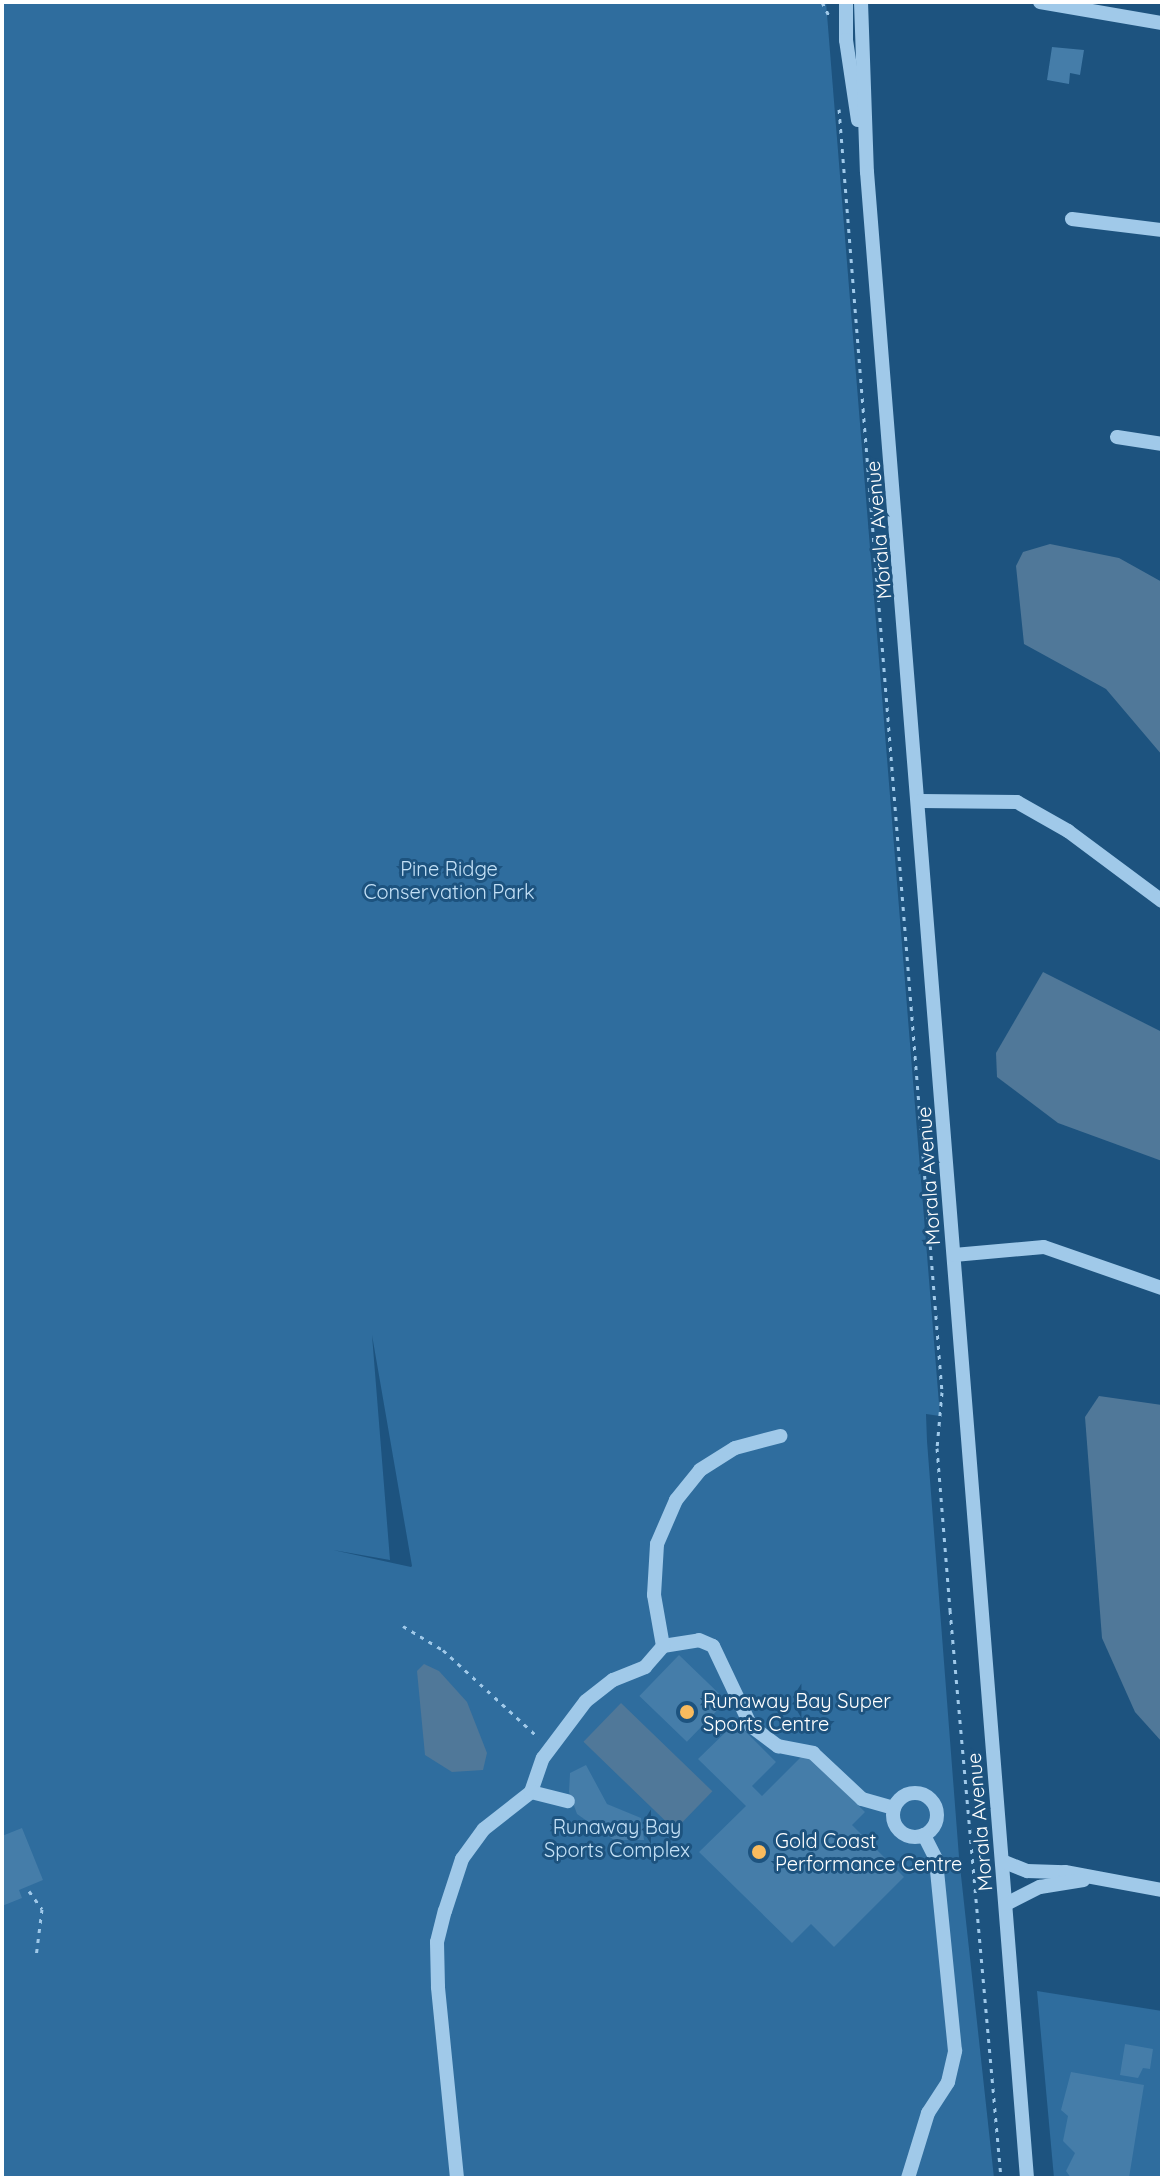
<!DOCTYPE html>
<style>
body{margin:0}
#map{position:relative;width:1164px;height:2180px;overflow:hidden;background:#1d537f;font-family:Quicksand,sans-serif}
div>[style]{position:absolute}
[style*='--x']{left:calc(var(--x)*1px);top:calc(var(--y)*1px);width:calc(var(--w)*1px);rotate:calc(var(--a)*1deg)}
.green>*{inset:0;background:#2f6d9e}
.water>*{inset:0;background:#507899;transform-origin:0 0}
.building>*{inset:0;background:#457da9;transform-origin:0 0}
.path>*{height:3px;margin-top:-1.5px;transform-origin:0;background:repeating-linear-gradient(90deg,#a0c9e9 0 4px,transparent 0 10px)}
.minor>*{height:14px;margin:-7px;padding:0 7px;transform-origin:7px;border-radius:7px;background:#a0c9e9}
.minor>.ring{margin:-7px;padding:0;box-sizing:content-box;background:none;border:14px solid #a0c9e9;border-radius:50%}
.dots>*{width:22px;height:22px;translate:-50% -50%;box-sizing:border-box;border:4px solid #1d537f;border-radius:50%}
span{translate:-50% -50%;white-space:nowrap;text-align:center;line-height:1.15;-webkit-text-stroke:6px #1d537f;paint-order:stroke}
.street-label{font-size:20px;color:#fff}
.park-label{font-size:20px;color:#c4e1f7}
.poi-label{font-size:20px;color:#fff}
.left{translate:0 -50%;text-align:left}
.frame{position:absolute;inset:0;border:4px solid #fff;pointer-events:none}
</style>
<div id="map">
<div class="green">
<div style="clip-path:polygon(evenodd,2px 2px,826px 2px,940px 1416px,926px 1414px,927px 1441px,959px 1857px,994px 2178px,2px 2178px,2px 2px,372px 1335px,412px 1566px,411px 1567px,333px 1550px,390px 1560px,372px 1335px)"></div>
<div style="clip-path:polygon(1037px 1991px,1162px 2011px,1162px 2178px,1054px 2178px)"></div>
</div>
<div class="water">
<div style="clip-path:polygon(1050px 544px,1119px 558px,1162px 582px,1162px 755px,1106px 689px,1024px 644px,1016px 566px,1023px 552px)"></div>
<div style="clip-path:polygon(1043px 972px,1162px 1032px,1162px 1161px,1058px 1123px,997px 1077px,996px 1053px)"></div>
<div style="clip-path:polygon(1099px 1396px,1162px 1405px,1162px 1742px,1135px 1712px,1102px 1638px,1085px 1417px)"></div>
<div style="clip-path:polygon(424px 1664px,439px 1671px,467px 1702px,487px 1753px,483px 1770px,452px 1772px,425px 1755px,417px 1671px)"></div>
<div style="left:621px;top:1703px;width:127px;height:54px;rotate:44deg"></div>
</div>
<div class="building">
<div style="clip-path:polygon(1052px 47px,1084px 50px,1080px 75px,1070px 73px,1069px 84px,1047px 80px)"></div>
<div style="left:679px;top:1655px;width:66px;height:57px;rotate:44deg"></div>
<div style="clip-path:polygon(736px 1722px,776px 1762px,752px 1786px,762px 1796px,805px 1753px,865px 1812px,852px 1825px,904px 1877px,834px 1947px,811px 1924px,792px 1943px,699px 1852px,746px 1806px,698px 1759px)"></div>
<div style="clip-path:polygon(586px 1765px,607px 1804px,641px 1818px,644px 1840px,614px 1840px,577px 1814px,569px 1792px,570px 1773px)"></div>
<div style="clip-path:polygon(22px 1828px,43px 1880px,19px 1890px,22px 1898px,2px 1906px,2px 1836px)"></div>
<div style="clip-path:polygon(1125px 2044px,1153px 2049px,1150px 2069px,1143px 2068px,1138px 2078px,1120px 2075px)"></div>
<div style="clip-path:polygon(1071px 2072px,1144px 2085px,1129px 2178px,1071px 2178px,1066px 2171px,1075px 2153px,1063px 2141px,1068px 2116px,1061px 2110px)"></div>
</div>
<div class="path">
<div style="--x:822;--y:2;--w:18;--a:63"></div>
<div style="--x:839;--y:109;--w:1287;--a:85.41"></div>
<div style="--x:942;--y:1392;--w:56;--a:95.1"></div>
<div style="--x:937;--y:1448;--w:163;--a:85.4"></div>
<div style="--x:950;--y:1610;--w:570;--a:84.87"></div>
<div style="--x:403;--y:1626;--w:47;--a:31"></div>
<div style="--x:443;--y:1650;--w:130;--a:42.5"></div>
<div style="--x:29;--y:1891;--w:22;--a:54"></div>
<div style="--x:42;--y:1909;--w:48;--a:97.1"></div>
</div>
<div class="minor">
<div style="--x:846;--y:2;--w:38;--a:90"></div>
<div style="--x:846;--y:40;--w:81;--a:81.5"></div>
<div style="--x:861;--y:2;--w:170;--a:88"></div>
<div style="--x:867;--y:172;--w:2012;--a:85.44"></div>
<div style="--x:1040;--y:2;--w:124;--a:9.8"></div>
<div style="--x:1072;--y:219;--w:91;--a:7"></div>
<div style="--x:1117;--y:437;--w:46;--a:8.8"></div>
<div style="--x:921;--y:801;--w:96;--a:0.6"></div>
<div style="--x:1017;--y:802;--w:59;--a:29.6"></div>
<div style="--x:1068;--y:831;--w:117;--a:36.7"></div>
<div style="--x:954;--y:1255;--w:90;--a:-5.1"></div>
<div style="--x:1044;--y:1247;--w:125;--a:19.2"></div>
<div style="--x:663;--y:1646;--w:36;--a:-9"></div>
<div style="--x:699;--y:1640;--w:15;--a:23"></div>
<div style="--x:713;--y:1646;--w:89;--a:64.6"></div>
<div style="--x:751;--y:1726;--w:34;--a:37"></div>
<div style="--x:778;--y:1746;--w:36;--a:11"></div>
<div style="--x:813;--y:1753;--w:67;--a:43.2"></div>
<div style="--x:862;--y:1799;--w:33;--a:16"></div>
<div style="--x:531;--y:1792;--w:36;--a:-71"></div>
<div style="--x:543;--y:1758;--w:71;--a:-53"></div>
<div style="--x:586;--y:1701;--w:34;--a:-38"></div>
<div style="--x:613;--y:1680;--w:35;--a:-22"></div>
<div style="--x:645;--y:1667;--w:28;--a:-49"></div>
<div style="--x:663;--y:1646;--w:52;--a:-100"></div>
<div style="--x:654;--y:1595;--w:51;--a:-86.6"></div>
<div style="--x:657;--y:1544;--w:48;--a:-66.6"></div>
<div style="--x:676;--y:1500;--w:38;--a:-51"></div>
<div style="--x:700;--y:1470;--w:41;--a:-32.2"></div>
<div style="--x:735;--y:1448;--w:47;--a:-14.9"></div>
<div class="ring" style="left:893px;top:1793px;width:30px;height:30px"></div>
<div style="--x:1002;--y:1861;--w:27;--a:22"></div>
<div style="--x:1027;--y:1871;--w:38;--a:2"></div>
<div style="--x:1065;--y:1872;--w:99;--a:10.5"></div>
<div style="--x:1006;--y:1904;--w:38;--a:-27"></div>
<div style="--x:1040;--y:1887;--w:44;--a:-9.2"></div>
<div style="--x:457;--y:2178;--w:192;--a:-95.7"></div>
<div style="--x:438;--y:1987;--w:45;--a:-91.3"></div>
<div style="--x:437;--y:1942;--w:32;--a:-76"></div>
<div style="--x:445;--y:1911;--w:55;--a:-71.9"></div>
<div style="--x:462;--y:1859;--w:37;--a:-54"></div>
<div style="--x:484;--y:1829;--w:60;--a:-38.2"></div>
<div style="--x:531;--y:1792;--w:38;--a:14"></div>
<div style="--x:908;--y:2178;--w:68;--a:-72.9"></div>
<div style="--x:928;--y:2113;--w:37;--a:-57"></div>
<div style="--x:948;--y:2082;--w:32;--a:-77"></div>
<div style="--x:955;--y:2051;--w:193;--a:-95.7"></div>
<div style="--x:936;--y:1859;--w:27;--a:-117"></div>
</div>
<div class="dots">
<div style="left:687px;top:1712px;background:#f9bb5e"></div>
<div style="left:759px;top:1852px;background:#f9bb5e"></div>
</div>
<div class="street-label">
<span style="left:878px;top:530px;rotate:-95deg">Morala Avenue</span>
<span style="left:928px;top:1176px;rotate:-94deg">Morala Avenue</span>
<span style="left:979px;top:1822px;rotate:-95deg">Morala Avenue</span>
</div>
<div class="park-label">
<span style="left:449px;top:880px">Pine Ridge<br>Conservation Park</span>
<span style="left:617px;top:1838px">Runaway Bay<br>Sports Complex</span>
</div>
<div class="poi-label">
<span class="left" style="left:703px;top:1712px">Runaway Bay Super<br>Sports Centre</span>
<span class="left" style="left:775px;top:1852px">Gold Coast<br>Performance Centre</span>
</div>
<div class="frame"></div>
</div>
